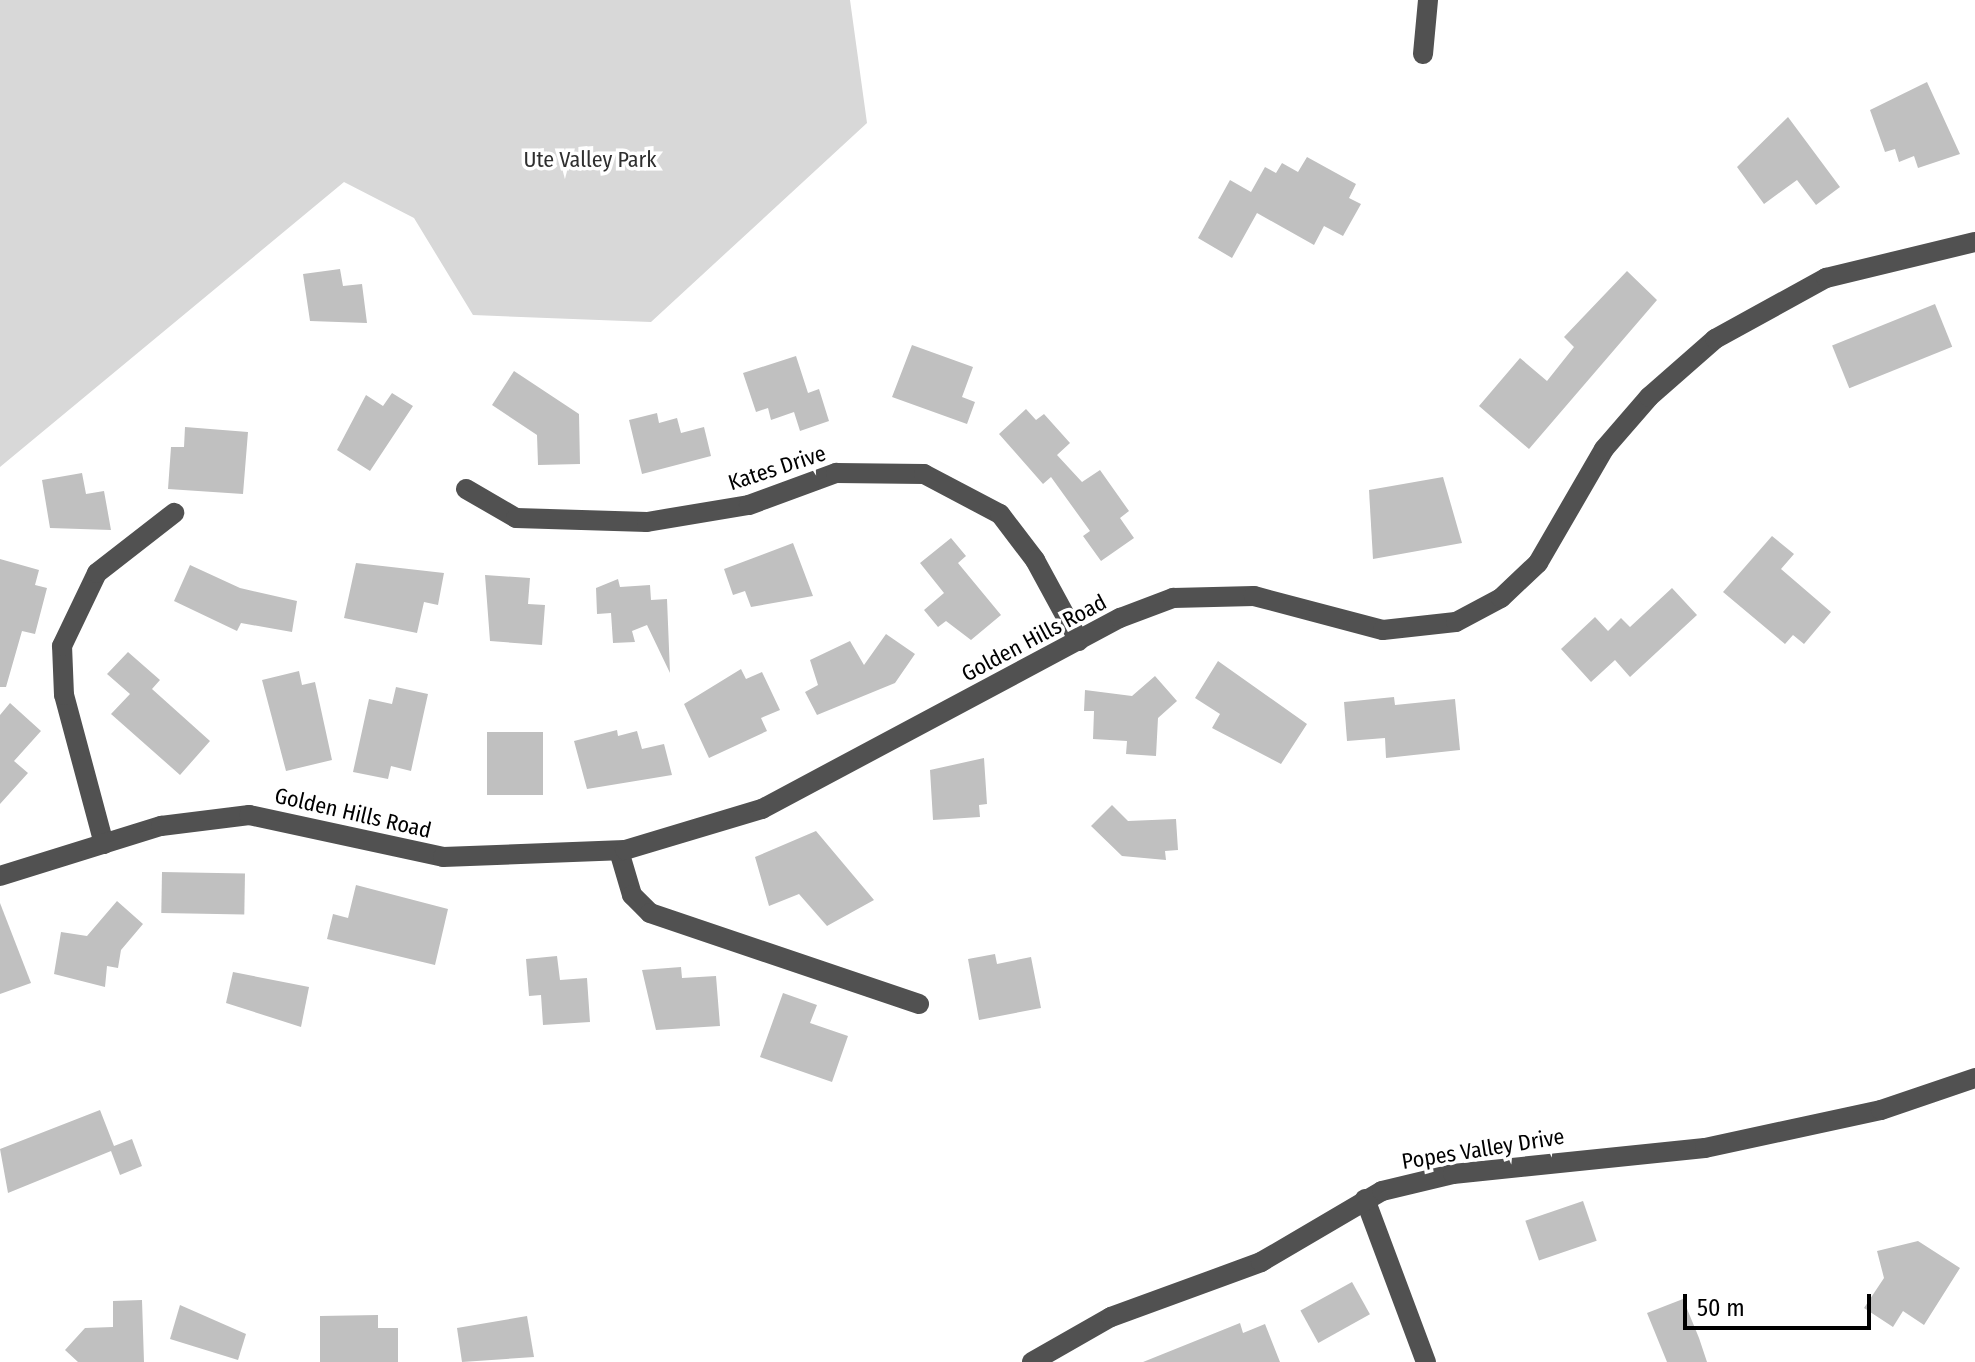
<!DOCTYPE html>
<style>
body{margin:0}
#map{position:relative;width:1975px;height:1362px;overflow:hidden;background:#fff;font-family:"Fira Sans Condensed",sans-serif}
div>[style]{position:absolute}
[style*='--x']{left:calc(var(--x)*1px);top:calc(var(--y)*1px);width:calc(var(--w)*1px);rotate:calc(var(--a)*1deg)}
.green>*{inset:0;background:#d8d8d8}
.building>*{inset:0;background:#c0c0c0;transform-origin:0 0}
.minor>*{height:20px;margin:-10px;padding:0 10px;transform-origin:10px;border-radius:10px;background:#515151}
span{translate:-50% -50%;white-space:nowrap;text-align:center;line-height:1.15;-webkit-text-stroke:7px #fff;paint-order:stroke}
.park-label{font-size:22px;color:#2f2f2f}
.street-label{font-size:22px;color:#000}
.scale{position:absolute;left:1683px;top:1294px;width:188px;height:36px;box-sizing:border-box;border:4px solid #000;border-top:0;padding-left:10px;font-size:24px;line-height:28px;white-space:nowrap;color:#000;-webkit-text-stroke:6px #fff;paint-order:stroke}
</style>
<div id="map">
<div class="green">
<div style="clip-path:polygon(0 0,850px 0,867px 123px,651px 322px,473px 315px,414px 218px,344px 182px,0 467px)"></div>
</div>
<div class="building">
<div style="clip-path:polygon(1927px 82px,1960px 154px,1918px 168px,1914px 156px,1899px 162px,1895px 149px,1885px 152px,1870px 110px)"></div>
<div style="clip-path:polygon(1788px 117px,1840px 187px,1816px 205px,1797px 180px,1764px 204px,1737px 167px)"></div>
<div style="clip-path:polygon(1307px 157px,1356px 184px,1349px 198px,1361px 204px,1343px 236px,1324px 226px,1314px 245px,1257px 213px,1232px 258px,1198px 238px,1230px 180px,1251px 192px,1265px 167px,1276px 173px,1282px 163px,1298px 172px)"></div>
<div style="clip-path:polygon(340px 269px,343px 286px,362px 284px,367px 323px,310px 321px,303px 274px)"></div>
<div style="clip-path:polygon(1627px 271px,1657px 300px,1529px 449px,1479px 406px,1520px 358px,1547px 381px,1574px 347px,1564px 337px)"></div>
<div style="left:1935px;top:304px;width:46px;height:111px;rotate:68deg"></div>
<div style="clip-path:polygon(912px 345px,973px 367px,962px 397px,975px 402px,967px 424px,892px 397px)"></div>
<div style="clip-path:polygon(796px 356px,808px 393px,819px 389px,829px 421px,800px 431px,794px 412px,771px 420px,768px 408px,756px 412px,743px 373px)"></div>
<div style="clip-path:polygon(514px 371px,579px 414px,580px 464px,538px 465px,537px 435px,492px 405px)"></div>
<div style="clip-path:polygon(392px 393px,413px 406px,370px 471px,337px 450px,366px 395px,383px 406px)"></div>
<div style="clip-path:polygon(1026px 409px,1036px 420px,1044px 414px,1070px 443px,1057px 455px,1082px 482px,1100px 470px,1129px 511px,1120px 518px,1134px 538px,1101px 561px,1083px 536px,1090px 531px,1051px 477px,1043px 484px,999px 434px)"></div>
<div style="clip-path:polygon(657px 413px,659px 423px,677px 418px,681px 433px,704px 427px,711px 456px,642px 474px,629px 420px)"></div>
<div style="clip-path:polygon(185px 427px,248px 432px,243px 494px,168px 489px,171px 447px,184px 447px)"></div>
<div style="clip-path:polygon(82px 473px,86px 494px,104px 491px,111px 530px,50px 528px,42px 480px)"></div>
<div style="clip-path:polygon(1443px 477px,1462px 543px,1373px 559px,1369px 490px)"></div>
<div style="clip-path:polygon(1772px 536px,1794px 554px,1781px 569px,1831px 612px,1804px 644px,1793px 635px,1785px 644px,1723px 592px)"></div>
<div style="clip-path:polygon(951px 538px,966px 556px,958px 563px,1001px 615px,971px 640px,946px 621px,938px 627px,924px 610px,944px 593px,920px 563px)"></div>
<div style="clip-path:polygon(793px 543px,813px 596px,751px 607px,745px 591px,733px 595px,724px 569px)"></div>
<div style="clip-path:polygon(0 559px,39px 570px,35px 585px,47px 588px,35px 634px,22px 631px,6px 687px,0 687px)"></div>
<div style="clip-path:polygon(356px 563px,444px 573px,438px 605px,424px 602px,417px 633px,344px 618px)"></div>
<div style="clip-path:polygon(190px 565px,240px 588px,297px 601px,292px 632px,241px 623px,237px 631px,174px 601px)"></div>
<div style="clip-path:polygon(485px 575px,530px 578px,528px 604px,545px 605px,542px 645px,490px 641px)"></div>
<div style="clip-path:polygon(618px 579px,620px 587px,650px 585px,651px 600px,667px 599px,670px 673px,647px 625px,632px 631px,635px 642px,613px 643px,611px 613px,597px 614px,596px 588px)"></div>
<div style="clip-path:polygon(1672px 588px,1697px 615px,1630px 677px,1615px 660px,1591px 682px,1561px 649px,1595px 617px,1608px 631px,1621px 618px,1630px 627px)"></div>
<div style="clip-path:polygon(886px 634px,915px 654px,895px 683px,817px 715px,805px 692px,818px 685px,810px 660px,850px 641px,864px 665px)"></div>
<div style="clip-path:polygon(128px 652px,160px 680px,152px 689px,210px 741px,180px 775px,111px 714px,130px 694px,107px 674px)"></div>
<div style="clip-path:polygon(1218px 661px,1307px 724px,1281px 764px,1212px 728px,1220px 714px,1195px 698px)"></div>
<div style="clip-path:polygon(741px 669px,746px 679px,762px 672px,780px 710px,761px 718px,767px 731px,709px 758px,684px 704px)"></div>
<div style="clip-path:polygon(299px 671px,302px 685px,315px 682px,332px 760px,286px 771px,262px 680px)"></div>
<div style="clip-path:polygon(1155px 676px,1177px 701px,1158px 718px,1156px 756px,1126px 754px,1127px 741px,1093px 739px,1094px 711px,1084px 711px,1085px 690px,1132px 696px)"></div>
<div style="clip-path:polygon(396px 687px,428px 694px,411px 771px,391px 766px,388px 779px,353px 772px,369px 699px,392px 704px)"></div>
<div style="clip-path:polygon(1394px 697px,1395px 705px,1455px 699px,1460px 750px,1386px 758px,1385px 738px,1347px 741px,1344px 702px)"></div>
<div style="clip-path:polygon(10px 703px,41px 731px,14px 761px,28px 773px,0 804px,0 715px)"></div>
<div style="clip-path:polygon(617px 730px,618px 736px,637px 731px,642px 749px,664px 744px,672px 775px,587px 789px,574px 741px)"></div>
<div style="left:487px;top:732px;width:56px;height:63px"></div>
<div style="clip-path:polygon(984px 758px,987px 804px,979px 805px,980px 817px,933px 820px,930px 770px)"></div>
<div style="clip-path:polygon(1112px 805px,1128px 821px,1176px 819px,1178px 850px,1165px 851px,1166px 860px,1122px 856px,1091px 826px)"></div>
<div style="clip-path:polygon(816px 831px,874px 900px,827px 926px,799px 894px,769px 906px,755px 857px)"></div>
<div style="left:162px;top:872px;width:83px;height:41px;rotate:1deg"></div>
<div style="clip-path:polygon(356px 885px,448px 909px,435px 965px,327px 939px,333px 914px,348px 918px)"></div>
<div style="clip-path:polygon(117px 901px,143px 924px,121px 950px,118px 968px,107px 966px,105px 987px,54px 974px,61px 932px,87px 936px)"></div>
<div style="clip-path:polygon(0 903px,31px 983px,0 994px)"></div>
<div style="clip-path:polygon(995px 954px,997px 964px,1031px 957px,1041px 1008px,979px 1020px,968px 959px)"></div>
<div style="clip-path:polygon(557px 956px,560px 980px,587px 978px,590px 1022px,543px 1025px,541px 995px,529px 996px,526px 959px)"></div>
<div style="clip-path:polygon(681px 967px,682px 978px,716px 976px,720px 1026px,656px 1030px,642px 970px)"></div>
<div style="clip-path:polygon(233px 972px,309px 987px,301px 1027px,226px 1003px)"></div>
<div style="clip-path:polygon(783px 993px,817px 1005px,810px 1023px,848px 1036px,832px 1082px,760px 1057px)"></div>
<div style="clip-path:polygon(100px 1110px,114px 1146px,132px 1139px,142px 1166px,120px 1175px,111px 1151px,8px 1193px,0 1149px)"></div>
<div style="left:1583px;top:1201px;width:42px;height:61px;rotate:71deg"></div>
<div style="clip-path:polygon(1918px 1241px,1960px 1268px,1924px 1325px,1903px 1311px,1893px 1327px,1864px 1308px,1884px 1278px,1877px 1251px)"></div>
<div style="left:1352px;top:1282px;width:37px;height:59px;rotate:61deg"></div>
<div style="clip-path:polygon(1683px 1299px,1699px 1338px,1707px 1362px,1667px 1362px,1647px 1313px)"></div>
<div style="clip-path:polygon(142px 1300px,144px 1362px,78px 1362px,65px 1350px,85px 1328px,113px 1327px,113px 1301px)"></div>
<div style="clip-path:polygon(180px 1305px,246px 1334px,238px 1360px,170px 1339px)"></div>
<div style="clip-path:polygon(378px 1315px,378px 1328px,398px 1328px,398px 1362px,320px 1362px,320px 1316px)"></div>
<div style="clip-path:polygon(527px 1316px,534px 1357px,462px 1362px,457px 1328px)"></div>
<div style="clip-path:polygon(1240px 1323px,1243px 1333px,1265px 1324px,1280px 1362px,1143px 1362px)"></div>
</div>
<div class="minor">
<div style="--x:1423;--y:54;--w:54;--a:-84.7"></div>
<div style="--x:466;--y:489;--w:58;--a:30.1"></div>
<div style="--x:516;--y:518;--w:131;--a:1.7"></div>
<div style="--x:647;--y:522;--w:103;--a:-9.5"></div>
<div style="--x:749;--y:505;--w:93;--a:-20.2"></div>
<div style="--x:836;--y:473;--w:88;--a:0.7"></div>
<div style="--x:924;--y:474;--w:86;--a:27.8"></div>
<div style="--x:1000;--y:514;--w:58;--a:52.7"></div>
<div style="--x:1035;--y:560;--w:92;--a:61.5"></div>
<div style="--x:104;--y:844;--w:154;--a:-105"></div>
<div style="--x:64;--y:695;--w:49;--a:-92.3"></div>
<div style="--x:62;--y:646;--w:81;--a:-64.4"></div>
<div style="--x:97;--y:573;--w:98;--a:-37.9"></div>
<div style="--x:619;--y:851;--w:46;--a:73.5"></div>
<div style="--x:632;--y:895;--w:25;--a:45"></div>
<div style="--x:650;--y:913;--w:284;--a:18.7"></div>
<div style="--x:0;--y:876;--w:169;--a:-17.3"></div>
<div style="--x:161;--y:826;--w:89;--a:-7.1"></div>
<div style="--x:249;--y:815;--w:198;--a:12.2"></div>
<div style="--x:443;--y:857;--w:182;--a:-2.2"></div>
<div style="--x:625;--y:850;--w:143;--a:-16.7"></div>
<div style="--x:762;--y:809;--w:406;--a:-28.1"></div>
<div style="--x:1120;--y:618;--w:57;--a:-20.7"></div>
<div style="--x:1173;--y:598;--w:81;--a:-1.4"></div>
<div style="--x:1254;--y:596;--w:133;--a:14.8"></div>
<div style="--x:1383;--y:630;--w:73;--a:-6.3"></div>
<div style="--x:1456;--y:622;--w:51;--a:-28.1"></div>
<div style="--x:1501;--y:598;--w:51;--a:-43.4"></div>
<div style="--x:1538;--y:563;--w:132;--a:-59.9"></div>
<div style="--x:1604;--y:449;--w:69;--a:-49.1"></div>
<div style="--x:1649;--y:397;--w:88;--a:-41.3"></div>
<div style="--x:1715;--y:339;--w:127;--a:-28.8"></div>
<div style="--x:1826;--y:278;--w:153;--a:-13.6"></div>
<div style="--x:1365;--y:1199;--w:174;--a:69.5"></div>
<div style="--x:1032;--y:1362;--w:91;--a:-29.7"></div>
<div style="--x:1111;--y:1317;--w:160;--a:-20.1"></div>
<div style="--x:1261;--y:1262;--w:140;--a:-30.4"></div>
<div style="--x:1382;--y:1191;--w:73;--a:-13.5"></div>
<div style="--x:1453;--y:1174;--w:253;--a:-5.9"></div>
<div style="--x:1705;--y:1148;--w:180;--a:-12.2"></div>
<div style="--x:1881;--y:1110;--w:99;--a:-18.8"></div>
</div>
<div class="park-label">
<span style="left:590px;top:160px">Ute Valley Park</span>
</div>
<div class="street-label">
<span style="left:777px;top:468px;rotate:-18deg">Kates Drive</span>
<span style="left:1034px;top:638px;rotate:-28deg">Golden Hills Road</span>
<span style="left:353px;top:813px;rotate:13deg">Golden Hills Road</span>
<span style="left:1483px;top:1149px;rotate:-9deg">Popes Valley Drive</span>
</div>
<div class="scale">50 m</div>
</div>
